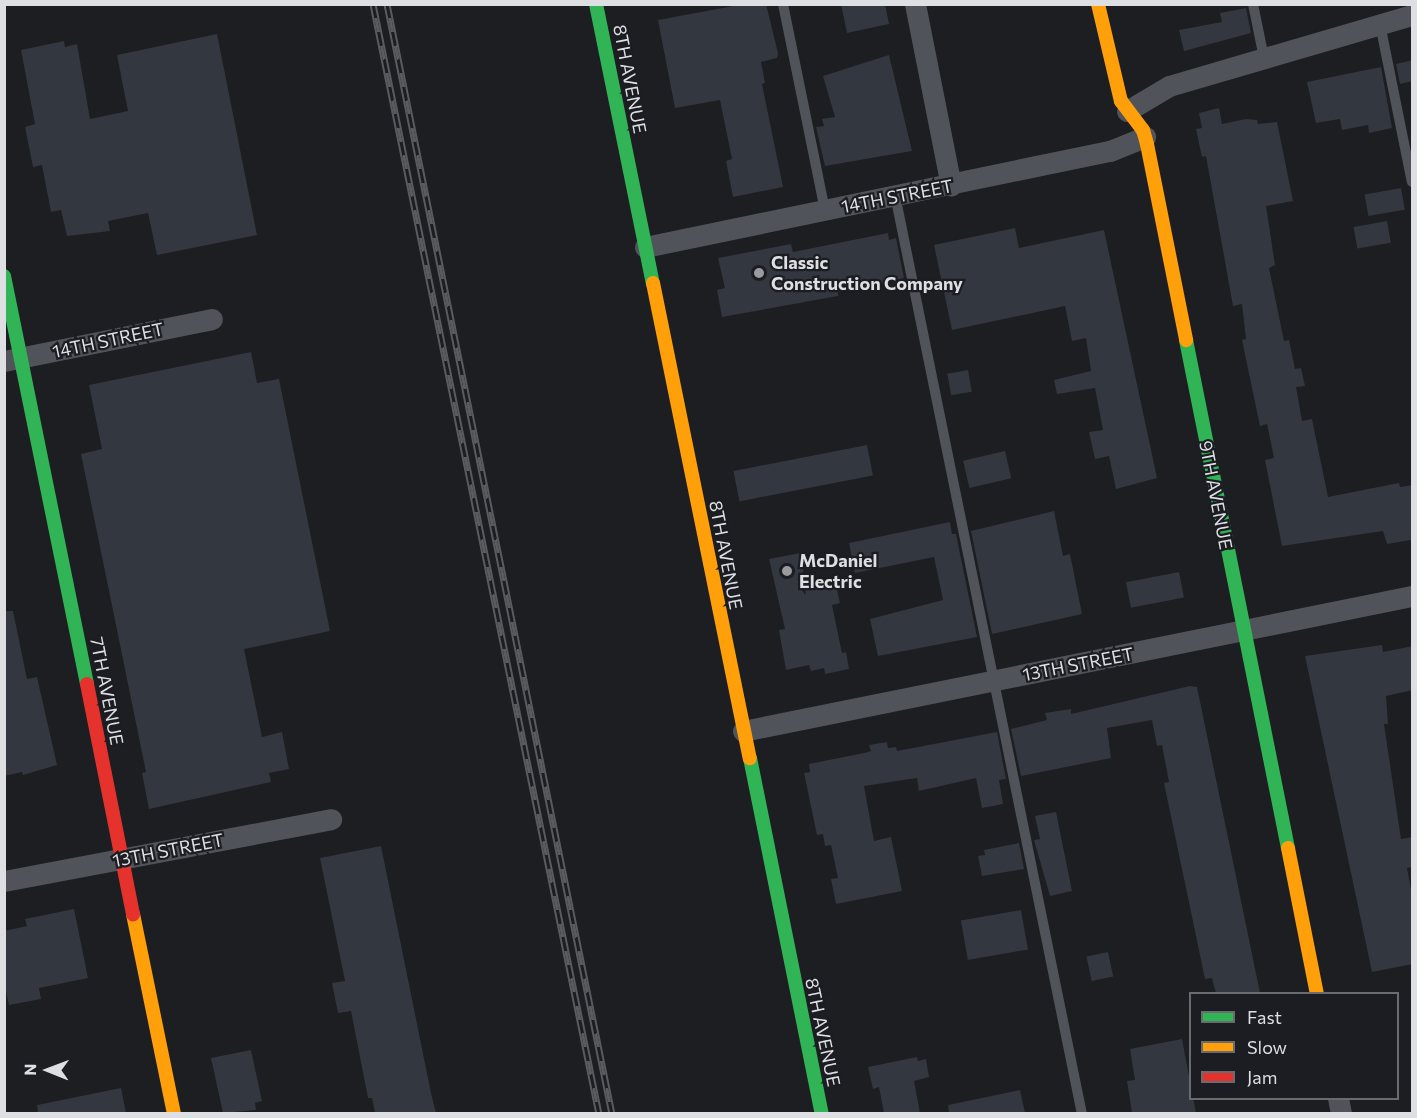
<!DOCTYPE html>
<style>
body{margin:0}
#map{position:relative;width:1417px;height:1118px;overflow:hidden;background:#1c1e21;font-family:Commissioner,sans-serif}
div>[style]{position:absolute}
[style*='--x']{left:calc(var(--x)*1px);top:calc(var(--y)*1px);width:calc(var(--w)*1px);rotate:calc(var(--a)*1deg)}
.building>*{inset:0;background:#323740;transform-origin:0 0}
.lane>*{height:10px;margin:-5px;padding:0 5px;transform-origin:5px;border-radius:5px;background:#50545a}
.street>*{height:21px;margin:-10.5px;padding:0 10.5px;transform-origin:10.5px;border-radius:10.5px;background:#50545a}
.fast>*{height:14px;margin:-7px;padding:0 7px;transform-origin:7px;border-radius:7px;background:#30b455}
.slow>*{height:14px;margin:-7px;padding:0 7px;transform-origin:7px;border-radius:7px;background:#ff9f0a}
.jam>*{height:14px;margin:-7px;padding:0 7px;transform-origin:7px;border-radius:7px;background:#e5322d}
.rail>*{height:7px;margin-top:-3.5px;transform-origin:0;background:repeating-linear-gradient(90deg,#1b1d22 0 14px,#595b5f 0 28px);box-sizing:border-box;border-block:2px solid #595b5f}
.dots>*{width:16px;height:16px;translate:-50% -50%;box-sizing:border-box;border:3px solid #1b1d22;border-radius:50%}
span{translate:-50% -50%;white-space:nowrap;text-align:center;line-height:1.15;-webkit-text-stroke:4.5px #1b1d22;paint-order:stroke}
.street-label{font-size:18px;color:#dddfe2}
.poi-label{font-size:18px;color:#dddfe2;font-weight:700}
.left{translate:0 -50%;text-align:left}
.frame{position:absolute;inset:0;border:6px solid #dddfe2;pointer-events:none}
.legend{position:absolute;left:1189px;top:992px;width:210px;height:108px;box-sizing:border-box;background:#1b1d22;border:2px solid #696b6f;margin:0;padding:8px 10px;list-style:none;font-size:18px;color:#dddfe2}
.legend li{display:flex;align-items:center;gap:12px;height:30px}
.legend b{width:30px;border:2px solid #696b6f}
.north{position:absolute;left:18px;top:1040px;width:60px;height:60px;-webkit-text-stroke:4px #1b1d22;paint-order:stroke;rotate:271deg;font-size:16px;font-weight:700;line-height:24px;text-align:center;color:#dddfe2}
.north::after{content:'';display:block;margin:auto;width:21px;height:27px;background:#dddfe2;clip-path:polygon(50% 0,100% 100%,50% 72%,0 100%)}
</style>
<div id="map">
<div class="building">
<div style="clip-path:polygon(744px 4px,766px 4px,778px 53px,777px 58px,761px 62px,765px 83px,762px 84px,783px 187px,733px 197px,726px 161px,732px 159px,720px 100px,675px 108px,658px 20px)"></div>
<div style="clip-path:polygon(841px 4px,885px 4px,889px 24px,847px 33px)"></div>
<div style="clip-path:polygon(1246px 8px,1251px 33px,1184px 51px,1179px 30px,1222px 22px,1220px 13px)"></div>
<div style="clip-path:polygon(217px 34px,257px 235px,157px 255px,148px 213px,108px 221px,110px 231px,67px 236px,61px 210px,51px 212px,42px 165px,33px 167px,25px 127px,35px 124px,21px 50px,64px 41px,65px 47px,77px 44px,90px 119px,128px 111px,117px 55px)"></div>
<div style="clip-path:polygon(889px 55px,912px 151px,825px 166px,816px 127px,824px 126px,822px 119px,835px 117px,823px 76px)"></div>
<div style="clip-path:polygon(1413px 60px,1413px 81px,1400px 84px,1396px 64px)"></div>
<div style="clip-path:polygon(1381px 67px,1392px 128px,1369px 133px,1368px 125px,1342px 130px,1340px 119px,1316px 123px,1307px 82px)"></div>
<div style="clip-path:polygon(1219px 108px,1222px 124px,1246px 119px,1257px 120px,1258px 124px,1277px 122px,1293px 201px,1266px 206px,1275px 265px,1269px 268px,1284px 341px,1289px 340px,1295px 369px,1301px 368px,1305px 386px,1296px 387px,1302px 421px,1312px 419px,1328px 497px,1399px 483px,1400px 487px,1413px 485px,1411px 540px,1387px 544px,1383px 531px,1282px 546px,1265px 460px,1274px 458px,1267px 424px,1260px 426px,1242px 340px,1246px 339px,1242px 304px,1233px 306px,1206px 156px,1202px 157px,1196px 129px,1202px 128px,1199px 113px)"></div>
<div style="left:1401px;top:188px;width:22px;height:37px;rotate:80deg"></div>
<div style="left:1387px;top:221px;width:22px;height:34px;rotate:80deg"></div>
<div style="clip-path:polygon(1015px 228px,1019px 248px,1104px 230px,1157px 478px,1116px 489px,1109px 456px,1095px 459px,1089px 432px,1103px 430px,1095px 388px,1057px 394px,1054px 380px,1091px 371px,1086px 338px,1072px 341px,1065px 306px,952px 330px,934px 245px)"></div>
<div style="clip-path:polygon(888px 233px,889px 240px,896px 238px,904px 278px,838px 292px,838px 296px,722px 317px,717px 290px,725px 288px,718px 258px,791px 244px,793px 252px)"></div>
<div style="clip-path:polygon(251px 352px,257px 383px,279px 379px,330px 631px,244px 649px,262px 737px,282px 732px,289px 769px,269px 773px,271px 782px,149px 809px,142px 773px,146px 772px,81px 454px,102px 449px,89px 385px)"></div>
<div style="left:968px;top:370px;width:22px;height:21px;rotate:80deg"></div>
<div style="left:867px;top:445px;width:31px;height:136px;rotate:79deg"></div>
<div style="left:1005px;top:451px;width:28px;height:43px;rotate:77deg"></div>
<div style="clip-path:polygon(1054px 511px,1063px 556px,1070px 554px,1082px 614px,992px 634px,971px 531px)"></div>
<div style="clip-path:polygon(950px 522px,952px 534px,956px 534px,977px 637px,878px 656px,870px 619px,943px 600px,934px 557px,855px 573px,849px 543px)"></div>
<div style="clip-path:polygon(800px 553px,806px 583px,834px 577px,840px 603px,832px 605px,842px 653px,846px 652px,849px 669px,825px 674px,824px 668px,811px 671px,809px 665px,786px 670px,779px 630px,785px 629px,769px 559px)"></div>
<div style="left:1179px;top:572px;width:26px;height:54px;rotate:79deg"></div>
<div style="clip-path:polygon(4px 611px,13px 611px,27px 679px,37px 677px,57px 765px,23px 775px,22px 772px,4px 776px)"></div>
<div style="clip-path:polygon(1382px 645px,1383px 652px,1413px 646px,1413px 690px,1386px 696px,1388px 724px,1384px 724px,1401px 839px,1413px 837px,1413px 867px,1407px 868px,1412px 895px,1413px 964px,1372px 972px,1305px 656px)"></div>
<div style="clip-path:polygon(1190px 686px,1197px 687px,1260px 993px,1216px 993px,1212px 978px,1205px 979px,1164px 783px,1169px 782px,1162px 745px,1157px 746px,1152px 720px,1107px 728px,1111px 758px,1021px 776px,1011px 729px,1047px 720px,1045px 713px,1071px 709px,1071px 714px)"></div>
<div style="clip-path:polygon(997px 732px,1006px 779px,999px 780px,1003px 804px,982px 808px,976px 778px,919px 791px,917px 778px,864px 786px,874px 841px,891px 837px,902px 891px,836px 904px,831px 879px,838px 878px,831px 845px,825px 846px,823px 834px,817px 835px,804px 773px,810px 772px,809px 764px,864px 753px,871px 751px,869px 745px,887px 742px,888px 748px,896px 747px,897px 751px)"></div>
<div style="clip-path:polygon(1056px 812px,1072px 891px,1050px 896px,1034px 840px,1040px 839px,1035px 816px)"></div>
<div style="clip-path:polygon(1019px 843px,1024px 869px,982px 876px,978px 856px,985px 855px,984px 850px)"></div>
<div style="clip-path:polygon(381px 846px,431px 1093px,436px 1113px,375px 1113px,372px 1098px,368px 1098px,351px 1011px,338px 1013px,332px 983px,345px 981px,320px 858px)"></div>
<div style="clip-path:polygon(74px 909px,88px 978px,39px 988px,41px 999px,9px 1005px,4px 983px,4px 931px,27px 926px,25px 919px)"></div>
<div style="left:1021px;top:910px;width:40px;height:61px;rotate:80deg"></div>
<div style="left:1108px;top:952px;width:25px;height:22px;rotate:78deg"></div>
<div style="clip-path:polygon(1182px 1039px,1196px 1113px,1132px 1113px,1127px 1081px,1135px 1080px,1130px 1049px)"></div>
<div style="clip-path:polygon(251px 1050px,262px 1101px,255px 1103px,256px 1110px,223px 1113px,211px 1058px)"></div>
<div style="clip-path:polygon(917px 1057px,918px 1061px,926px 1059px,929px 1077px,914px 1081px,920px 1113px,884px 1113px,879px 1087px,873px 1089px,868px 1067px)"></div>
<div style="clip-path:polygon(121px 1088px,126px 1113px,38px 1113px,37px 1105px)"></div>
<div style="clip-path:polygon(1020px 1090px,1025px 1113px,949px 1113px,948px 1105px)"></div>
</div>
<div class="lane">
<div style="--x:783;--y:4;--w:210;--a:78.5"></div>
<div style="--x:1253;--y:4;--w:55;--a:78.5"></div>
<div style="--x:1380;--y:24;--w:161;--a:78.6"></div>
<div style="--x:895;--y:195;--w:938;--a:78.5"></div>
</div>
<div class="street">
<div style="--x:915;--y:4;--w:185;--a:78.8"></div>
<div style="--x:1127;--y:111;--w:49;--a:-30.8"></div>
<div style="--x:1169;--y:86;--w:253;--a:-16.3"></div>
<div style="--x:645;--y:247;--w:475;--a:-11.7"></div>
<div style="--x:1110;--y:151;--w:38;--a:-22"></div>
<div style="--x:4;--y:361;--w:212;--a:-11.4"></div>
<div style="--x:743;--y:731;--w:682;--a:-11.41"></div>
<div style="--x:4;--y:881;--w:333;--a:-10.7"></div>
<div style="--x:1338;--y:1098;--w:16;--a:79"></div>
</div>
<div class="fast">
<div style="--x:596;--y:4;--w:285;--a:78.5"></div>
<div style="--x:4;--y:276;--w:416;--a:78.5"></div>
<div style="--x:1186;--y:340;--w:518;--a:78.65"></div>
<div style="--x:750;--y:758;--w:363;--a:78.6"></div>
</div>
<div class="slow">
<div style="--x:1098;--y:4;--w:100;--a:76.7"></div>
<div style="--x:1121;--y:101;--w:36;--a:53"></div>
<div style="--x:1143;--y:130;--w:15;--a:74"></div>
<div style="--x:1147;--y:144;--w:200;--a:78.7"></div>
<div style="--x:653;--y:283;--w:485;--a:78.5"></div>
<div style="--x:1288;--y:848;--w:149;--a:78.8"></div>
<div style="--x:133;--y:914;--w:204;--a:78.4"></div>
</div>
<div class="jam">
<div style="--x:87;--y:684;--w:235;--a:78.7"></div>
</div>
<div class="rail">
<div style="--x:373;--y:4;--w:1133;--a:78.49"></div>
<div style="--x:387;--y:4;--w:1133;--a:78.54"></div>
</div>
<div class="dots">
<div style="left:759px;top:273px;background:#999b9e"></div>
<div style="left:787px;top:571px;background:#999b9e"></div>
</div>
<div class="street-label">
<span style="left:630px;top:79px;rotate:79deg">8TH AVENUE</span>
<span style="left:897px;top:196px;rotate:-11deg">14TH STREET</span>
<span style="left:108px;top:340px;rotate:-12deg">14TH STREET</span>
<span style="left:1216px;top:495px;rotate:79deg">9TH AVENUE</span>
<span style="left:726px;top:555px;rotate:79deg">8TH AVENUE</span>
<span style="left:1078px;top:664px;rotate:-11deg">13TH STREET</span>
<span style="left:107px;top:691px;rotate:79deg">7TH AVENUE</span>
<span style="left:168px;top:850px;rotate:-11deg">13TH STREET</span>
<span style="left:823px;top:1032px;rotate:78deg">8TH AVENUE</span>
</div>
<div class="poi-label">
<span class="left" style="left:771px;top:273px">Classic<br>Construction Company</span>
<span class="left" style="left:799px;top:571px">McDaniel<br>Electric</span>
</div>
<div class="frame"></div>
<ul class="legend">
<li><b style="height:8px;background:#30b455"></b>Fast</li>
<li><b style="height:8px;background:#ff9f0a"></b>Slow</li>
<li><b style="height:8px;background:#e5322d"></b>Jam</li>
</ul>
<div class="north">N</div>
</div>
